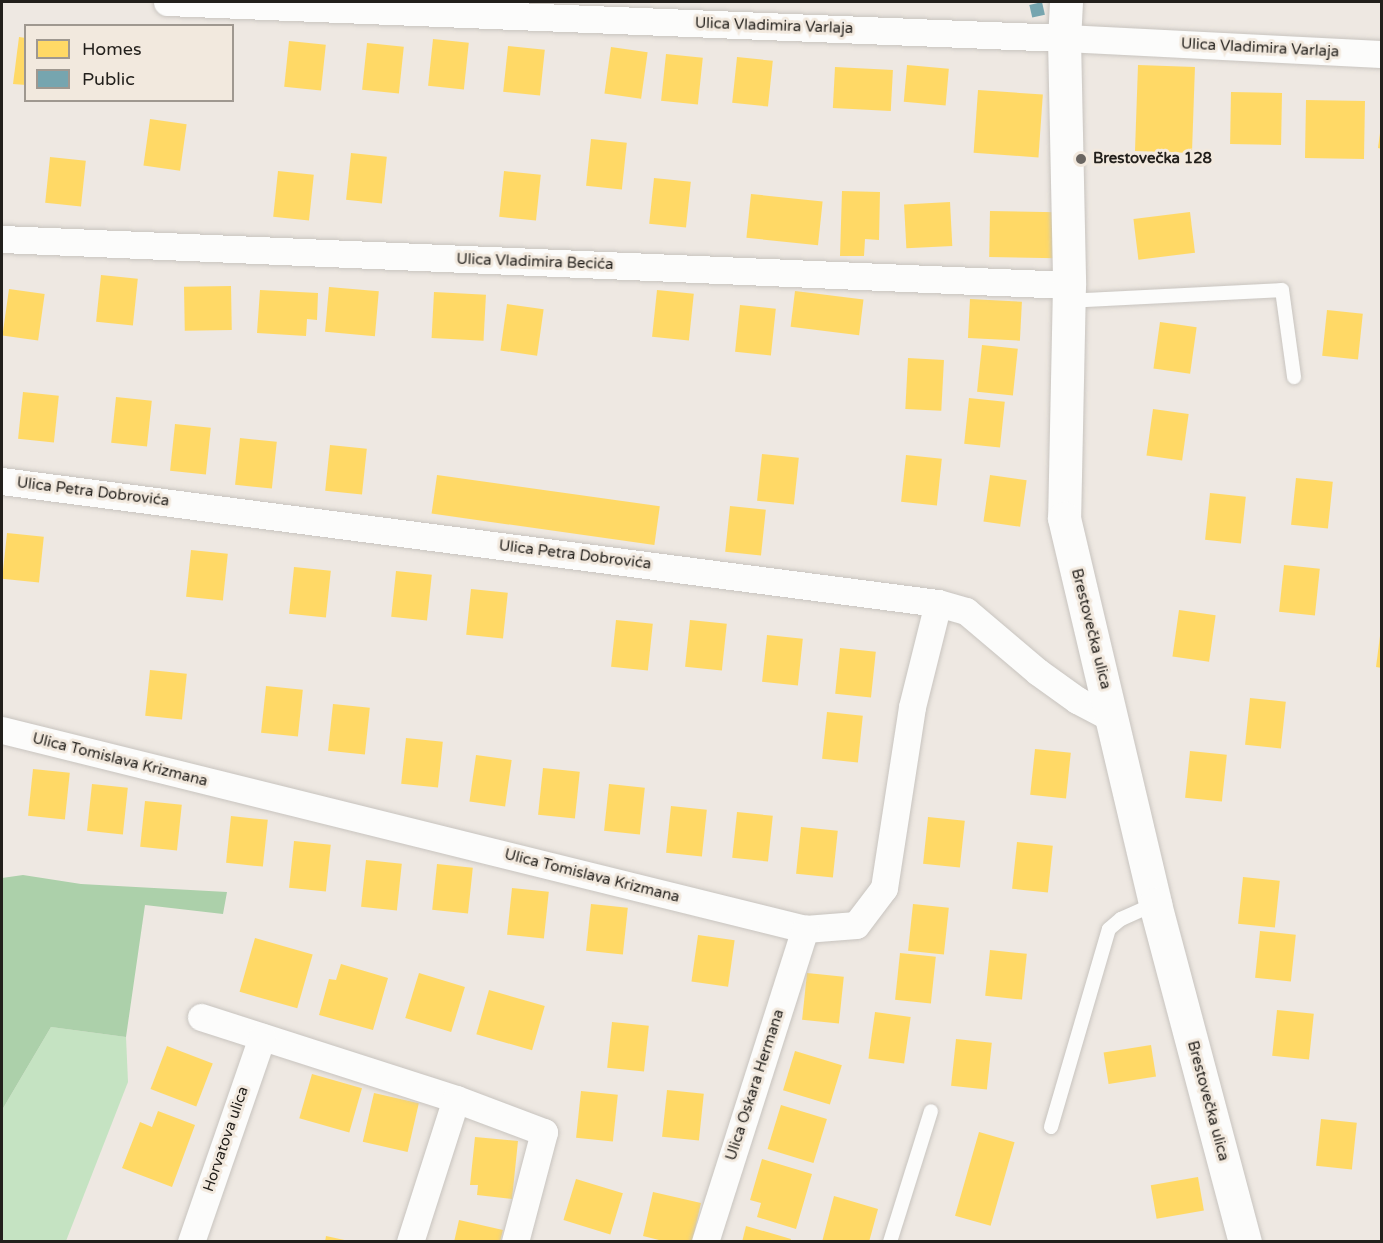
<!DOCTYPE html>
<meta charset="utf-8">
<style>
body{margin:0}
#map{position:relative;width:1383px;height:1243px;overflow:hidden;background:#eee8e2;font-family:"Varela Round",sans-serif}
div>[style]{position:absolute}
[style*='--x']{left:calc(var(--x)*1px);top:calc(var(--y)*1px);width:calc(var(--w)*1px);rotate:calc(var(--a)*1deg)}
.green>*{inset:0;background:#c5e3c2}
.forest>*{inset:0;background:#acd0aa}
.homes>*{inset:0;background:#ffd966;transform-origin:0 0}
.public>*{inset:0;background:#76a5af;transform-origin:0 0}
.roads{filter:drop-shadow(0 0 2px #c8c4bf) drop-shadow(0 0 2px #c8c4bf)}
.lane>*{height:14px;margin:-7px;padding:0 7px;transform-origin:7px;border-radius:7px;background:#fcfcfb}
.street>*{height:27px;margin:-13.5px;padding:0 13.5px;transform-origin:13.5px;border-radius:13.5px;background:#fcfcfb}
.secondary>*{height:33px;margin:-16.5px;padding:0 16.5px;transform-origin:16.5px;border-radius:16.5px;background:#fcfcfb}
.dots>*{width:16px;height:16px;translate:-50% -50%;box-sizing:border-box;border:3px solid #f2e9de;border-radius:50%}
span{translate:-50% -50%;white-space:nowrap;text-align:center;line-height:1.15;-webkit-text-stroke:6px #f2e9de;paint-order:stroke}
.street-label{font-size:15px;color:#221f1b}
.poi-label{font-size:15px;color:#221f1b;font-weight:700}
.left{translate:0 -50%;text-align:left}
.frame{position:absolute;inset:0;border:3px solid #221f1b;pointer-events:none}
.legend{position:absolute;left:24px;top:24px;width:210px;height:78px;box-sizing:border-box;background:#f2e9de;border:2px solid #9f9890;margin:0;padding:8px 10px;list-style:none;font-size:18px;color:#221f1b}
.legend li{display:flex;align-items:center;gap:12px;height:30px}
.legend b{width:30px;border:2px solid #9f9890}
</style>
<div id="map">
<div class="green">
<div style="clip-path:polygon(51px 1027px,126px 1037px,128px 1082px,66px 1241px,2px 1242px,2px 1110px)"></div>
</div>
<div class="forest">
<div style="clip-path:polygon(23px 875px,81px 884px,227px 892px,223px 914px,145px 905px,126px 1037px,51px 1027px,2px 1110px,2px 878px)"></div>
</div>
<div class="homes">
<div style="clip-path:polygon(19px 37px,26px 38px,26px 85px,13px 84px)"></div>
<div style="left:433px;top:39px;width:36px;height:47px;rotate:6deg"></div>
<div style="left:289px;top:41px;width:37px;height:46px;rotate:6deg"></div>
<div style="left:367px;top:43px;width:37px;height:47px;rotate:6deg"></div>
<div style="left:508px;top:46px;width:37px;height:46px;rotate:6deg"></div>
<div style="left:611px;top:47px;width:37px;height:47px;rotate:8deg"></div>
<div style="left:666px;top:54px;width:37px;height:47px;rotate:6deg"></div>
<div style="left:737px;top:57px;width:36px;height:46px;rotate:6deg"></div>
<div style="left:907px;top:65px;width:42px;height:37px;rotate:5deg"></div>
<div style="left:1138px;top:65px;width:57px;height:86px;rotate:2deg"></div>
<div style="left:835px;top:67px;width:58px;height:41px;rotate:3deg"></div>
<div style="left:978px;top:90px;width:65px;height:63px;rotate:4deg"></div>
<div style="left:1231px;top:92px;width:51px;height:52px;rotate:1deg"></div>
<div style="left:1306px;top:100px;width:59px;height:58px;rotate:1deg"></div>
<div style="left:150px;top:119px;width:37px;height:47px;rotate:8deg"></div>
<div style="clip-path:polygon(1380px 133px,1382px 133px,1382px 149px,1378px 148px)"></div>
<div style="left:591px;top:139px;width:36px;height:47px;rotate:6deg"></div>
<div style="left:351px;top:153px;width:36px;height:47px;rotate:6deg"></div>
<div style="left:50px;top:157px;width:36px;height:46px;rotate:6deg"></div>
<div style="left:278px;top:171px;width:36px;height:46px;rotate:6deg"></div>
<div style="left:504px;top:171px;width:37px;height:46px;rotate:6deg"></div>
<div style="left:654px;top:178px;width:37px;height:46px;rotate:6deg"></div>
<div style="clip-path:polygon(842px 191px,880px 192px,879px 240px,865px 239px,864px 256px,840px 256px)"></div>
<div style="left:751px;top:194px;width:72px;height:44px;rotate:6deg"></div>
<div style="left:950px;top:202px;width:44px;height:46px;rotate:87deg"></div>
<div style="left:990px;top:211px;width:67px;height:46px;rotate:1deg"></div>
<div style="left:1190px;top:212px;width:41px;height:57px;rotate:83deg"></div>
<div style="left:101px;top:275px;width:37px;height:47px;rotate:6deg"></div>
<div style="left:231px;top:286px;width:44px;height:47px;rotate:89deg"></div>
<div style="left:329px;top:287px;width:50px;height:45px;rotate:5deg"></div>
<div style="left:9px;top:289px;width:36px;height:47px;rotate:8deg"></div>
<div style="clip-path:polygon(260px 290px,318px 293px,317px 320px,307px 319px,306px 336px,257px 333px)"></div>
<div style="left:657px;top:290px;width:37px;height:47px;rotate:6deg"></div>
<div style="left:795px;top:291px;width:69px;height:36px;rotate:7deg"></div>
<div style="left:434px;top:292px;width:52px;height:46px;rotate:3deg"></div>
<div style="left:970px;top:299px;width:52px;height:39px;rotate:3deg"></div>
<div style="left:507px;top:304px;width:37px;height:47px;rotate:8deg"></div>
<div style="left:740px;top:305px;width:36px;height:47px;rotate:6deg"></div>
<div style="left:1327px;top:310px;width:36px;height:46px;rotate:6deg"></div>
<div style="left:1160px;top:322px;width:37px;height:47px;rotate:8deg"></div>
<div style="left:982px;top:345px;width:36px;height:47px;rotate:6deg"></div>
<div style="left:908px;top:358px;width:36px;height:51px;rotate:3deg"></div>
<div style="left:23px;top:392px;width:36px;height:47px;rotate:6deg"></div>
<div style="left:116px;top:397px;width:36px;height:46px;rotate:6deg"></div>
<div style="left:969px;top:398px;width:36px;height:46px;rotate:6deg"></div>
<div style="left:1153px;top:409px;width:36px;height:47px;rotate:8deg"></div>
<div style="left:175px;top:424px;width:36px;height:47px;rotate:6deg"></div>
<div style="left:240px;top:438px;width:37px;height:47px;rotate:6deg"></div>
<div style="left:330px;top:445px;width:37px;height:46px;rotate:6deg"></div>
<div style="left:762px;top:454px;width:37px;height:47px;rotate:6deg"></div>
<div style="left:906px;top:455px;width:36px;height:47px;rotate:6deg"></div>
<div style="left:437px;top:475px;width:225px;height:39px;rotate:8deg"></div>
<div style="left:990px;top:475px;width:37px;height:47px;rotate:8deg"></div>
<div style="left:1296px;top:478px;width:37px;height:47px;rotate:6deg"></div>
<div style="left:1210px;top:493px;width:36px;height:47px;rotate:6deg"></div>
<div style="left:730px;top:506px;width:36px;height:46px;rotate:6deg"></div>
<div style="left:7px;top:533px;width:37px;height:46px;rotate:6deg"></div>
<div style="left:191px;top:550px;width:37px;height:47px;rotate:6deg"></div>
<div style="left:1284px;top:565px;width:36px;height:47px;rotate:6deg"></div>
<div style="left:294px;top:567px;width:37px;height:47px;rotate:6deg"></div>
<div style="left:396px;top:571px;width:36px;height:46px;rotate:6deg"></div>
<div style="left:471px;top:589px;width:37px;height:46px;rotate:6deg"></div>
<div style="left:1179px;top:610px;width:37px;height:47px;rotate:8deg"></div>
<div style="left:616px;top:620px;width:37px;height:47px;rotate:6deg"></div>
<div style="left:690px;top:620px;width:37px;height:47px;rotate:6deg"></div>
<div style="left:767px;top:635px;width:36px;height:47px;rotate:6deg"></div>
<div style="clip-path:polygon(1380px 636px,1382px 636px,1382px 668px,1376px 667px)"></div>
<div style="left:840px;top:648px;width:36px;height:46px;rotate:6deg"></div>
<div style="left:150px;top:670px;width:37px;height:46px;rotate:6deg"></div>
<div style="left:266px;top:686px;width:37px;height:47px;rotate:6deg"></div>
<div style="left:1250px;top:698px;width:36px;height:47px;rotate:6deg"></div>
<div style="left:333px;top:704px;width:37px;height:47px;rotate:6deg"></div>
<div style="left:827px;top:712px;width:36px;height:47px;rotate:6deg"></div>
<div style="left:406px;top:738px;width:37px;height:46px;rotate:6deg"></div>
<div style="left:1035px;top:749px;width:36px;height:46px;rotate:6deg"></div>
<div style="left:1190px;top:751px;width:37px;height:47px;rotate:6deg"></div>
<div style="left:476px;top:755px;width:36px;height:47px;rotate:8deg"></div>
<div style="left:543px;top:768px;width:37px;height:47px;rotate:6deg"></div>
<div style="left:33px;top:769px;width:37px;height:47px;rotate:6deg"></div>
<div style="left:92px;top:784px;width:36px;height:47px;rotate:6deg"></div>
<div style="left:609px;top:784px;width:36px;height:47px;rotate:6deg"></div>
<div style="left:145px;top:801px;width:37px;height:46px;rotate:6deg"></div>
<div style="left:671px;top:806px;width:36px;height:47px;rotate:6deg"></div>
<div style="left:737px;top:812px;width:36px;height:46px;rotate:6deg"></div>
<div style="left:231px;top:816px;width:37px;height:47px;rotate:6deg"></div>
<div style="left:928px;top:817px;width:37px;height:47px;rotate:6deg"></div>
<div style="left:801px;top:827px;width:37px;height:47px;rotate:6deg"></div>
<div style="left:294px;top:841px;width:37px;height:47px;rotate:6deg"></div>
<div style="left:1017px;top:842px;width:36px;height:47px;rotate:6deg"></div>
<div style="left:366px;top:860px;width:36px;height:47px;rotate:6deg"></div>
<div style="left:437px;top:864px;width:36px;height:46px;rotate:6deg"></div>
<div style="left:1243px;top:877px;width:37px;height:47px;rotate:6deg"></div>
<div style="left:512px;top:888px;width:37px;height:47px;rotate:6deg"></div>
<div style="left:591px;top:904px;width:37px;height:47px;rotate:6deg"></div>
<div style="left:913px;top:904px;width:36px;height:47px;rotate:6deg"></div>
<div style="left:1260px;top:931px;width:36px;height:47px;rotate:6deg"></div>
<div style="left:698px;top:935px;width:37px;height:47px;rotate:8deg"></div>
<div style="left:255px;top:938px;width:60px;height:56px;rotate:16deg"></div>
<div style="left:990px;top:950px;width:37px;height:46px;rotate:6deg"></div>
<div style="left:900px;top:953px;width:36px;height:47px;rotate:6deg"></div>
<div style="clip-path:polygon(341px 964px,388px 978px,373px 1030px,319px 1015px,329px 979px,336px 980px)"></div>
<div style="left:419px;top:973px;width:48px;height:47px;rotate:17deg"></div>
<div style="left:807px;top:973px;width:37px;height:47px;rotate:6deg"></div>
<div style="left:489px;top:990px;width:58px;height:46px;rotate:16deg"></div>
<div style="left:1277px;top:1010px;width:37px;height:46px;rotate:6deg"></div>
<div style="left:875px;top:1012px;width:36px;height:47px;rotate:8deg"></div>
<div style="left:612px;top:1022px;width:37px;height:46px;rotate:6deg"></div>
<div style="left:956px;top:1039px;width:36px;height:47px;rotate:6deg"></div>
<div style="left:1151px;top:1045px;width:32px;height:48px;rotate:81deg"></div>
<div style="left:167px;top:1046px;width:49px;height:46px;rotate:21deg"></div>
<div style="left:795px;top:1051px;width:49px;height:41px;rotate:17deg"></div>
<div style="left:312px;top:1074px;width:52px;height:46px;rotate:16deg"></div>
<div style="left:667px;top:1090px;width:37px;height:47px;rotate:6deg"></div>
<div style="left:581px;top:1091px;width:37px;height:47px;rotate:6deg"></div>
<div style="left:374px;top:1093px;width:46px;height:50px;rotate:13deg"></div>
<div style="left:781px;top:1105px;width:48px;height:46px;rotate:17deg"></div>
<div style="clip-path:polygon(158px 1111px,195px 1125px,172px 1187px,122px 1168px,140px 1122px,152px 1127px)"></div>
<div style="left:1321px;top:1119px;width:36px;height:47px;rotate:6deg"></div>
<div style="left:979px;top:1132px;width:37px;height:87px;rotate:16deg"></div>
<div style="clip-path:polygon(475px 1137px,518px 1141px,512px 1199px,477px 1195px,478px 1185px,470px 1185px)"></div>
<div style="clip-path:polygon(762px 1159px,812px 1174px,796px 1229px,757px 1217px,761px 1203px,750px 1200px)"></div>
<div style="left:1198px;top:1177px;width:34px;height:48px;rotate:80deg"></div>
<div style="left:576px;top:1179px;width:49px;height:43px;rotate:17deg"></div>
<div style="clip-path:polygon(653px 1192px,701px 1203px,692px 1242px,667px 1242px,643px 1236px)"></div>
<div style="clip-path:polygon(834px 1196px,878px 1209px,869px 1242px,822px 1242px)"></div>
<div style="clip-path:polygon(459px 1220px,503px 1230px,500px 1242px,454px 1242px)"></div>
<div style="clip-path:polygon(746px 1226px,791px 1239px,790px 1242px,742px 1242px)"></div>
<div style="clip-path:polygon(326px 1236px,349px 1241px,349px 1242px,325px 1242px)"></div>
</div>
<div class="public">
<div style="left:1042px;top:2px;width:13px;height:13px;rotate:77deg"></div>
</div>
<div class="roads">
<div class="lane">
<div style="--x:1068;--y:301;--w:214;--a:-2.9"></div>
<div style="--x:1282;--y:290;--w:88;--a:82.1"></div>
<div style="--x:1051;--y:1127;--w:206;--a:-73.7"></div>
<div style="--x:1109;--y:929;--w:16;--a:-40"></div>
<div style="--x:1121;--y:919;--w:37;--a:-24"></div>
<div style="--x:890;--y:1242;--w:137;--a:-72.6"></div>
</div>
<div class="street">
<div style="--x:167;--y:2;--w:898;--a:2.3"></div>
<div style="--x:1064;--y:38;--w:318;--a:2.9"></div>
<div style="--x:2;--y:239;--w:1068;--a:2.47"></div>
<div style="--x:2;--y:481;--w:944;--a:7.43"></div>
<div style="--x:938;--y:603;--w:29;--a:16"></div>
<div style="--x:966;--y:611;--w:94;--a:40.3"></div>
<div style="--x:1038;--y:672;--w:48;--a:35.7"></div>
<div style="--x:1077;--y:700;--w:41;--a:27.8"></div>
<div style="--x:2;--y:730;--w:827;--a:13.92"></div>
<div style="--x:805;--y:929;--w:51;--a:-4.5"></div>
<div style="--x:856;--y:925;--w:46;--a:-52.9"></div>
<div style="--x:884;--y:888;--w:183;--a:-81.2"></div>
<div style="--x:912;--y:707;--w:107;--a:-76"></div>
<div style="--x:201;--y:1017;--w:268;--a:17.8"></div>
<div style="--x:456;--y:1099;--w:94;--a:20.6"></div>
<div style="--x:544;--y:1132;--w:114;--a:104.8"></div>
<div style="--x:191;--y:1242;--w:217;--a:-70.9"></div>
<div style="--x:410;--y:1242;--w:150;--a:-72.2"></div>
<div style="--x:705;--y:1242;--w:329;--a:-72.3"></div>
</div>
<div class="secondary">
<div style="--x:1066;--y:2;--w:36;--a:93"></div>
<div style="--x:1064;--y:38;--w:247;--a:88.8"></div>
<div style="--x:1069;--y:285;--w:233;--a:91.2"></div>
<div style="--x:1064;--y:518;--w:397;--a:76.7"></div>
<div style="--x:1155;--y:904;--w:350;--a:75.1"></div>
</div>
</div>
<div class="dots">
<div style="left:1081px;top:159px;background:#696561"></div>
</div>
<div class="street-label">
<span style="left:774px;top:26px;rotate:2deg">Ulica Vladimira Varlaja</span>
<span style="left:1260px;top:48px;rotate:3deg">Ulica Vladimira Varlaja</span>
<span style="left:535px;top:262px;rotate:2deg">Ulica Vladimira Becića</span>
<span style="left:93px;top:492px;rotate:7deg">Ulica Petra Dobrovića</span>
<span style="left:575px;top:555px;rotate:7deg">Ulica Petra Dobrovića</span>
<span style="left:1091px;top:629px;rotate:76deg">Brestovečka ulica</span>
<span style="left:120px;top:760px;rotate:14deg">Ulica Tomislava Krizmana</span>
<span style="left:592px;top:876px;rotate:14deg">Ulica Tomislava Krizmana</span>
<span style="left:755px;top:1085px;rotate:-72deg">Ulica Oskara Hermana</span>
<span style="left:1208px;top:1101px;rotate:75deg">Brestovečka ulica</span>
<span style="left:226px;top:1139px;rotate:-71deg">Horvatova ulica</span>
</div>
<div class="poi-label">
<span class="left" style="left:1093px;top:159px">Brestovečka 128</span>
</div>
<div class="frame"></div>
<ul class="legend">
<li><b style="height:16px;background:#ffd966"></b>Homes</li>
<li><b style="height:16px;background:#76a5af"></b>Public</li>
</ul>
</div>
